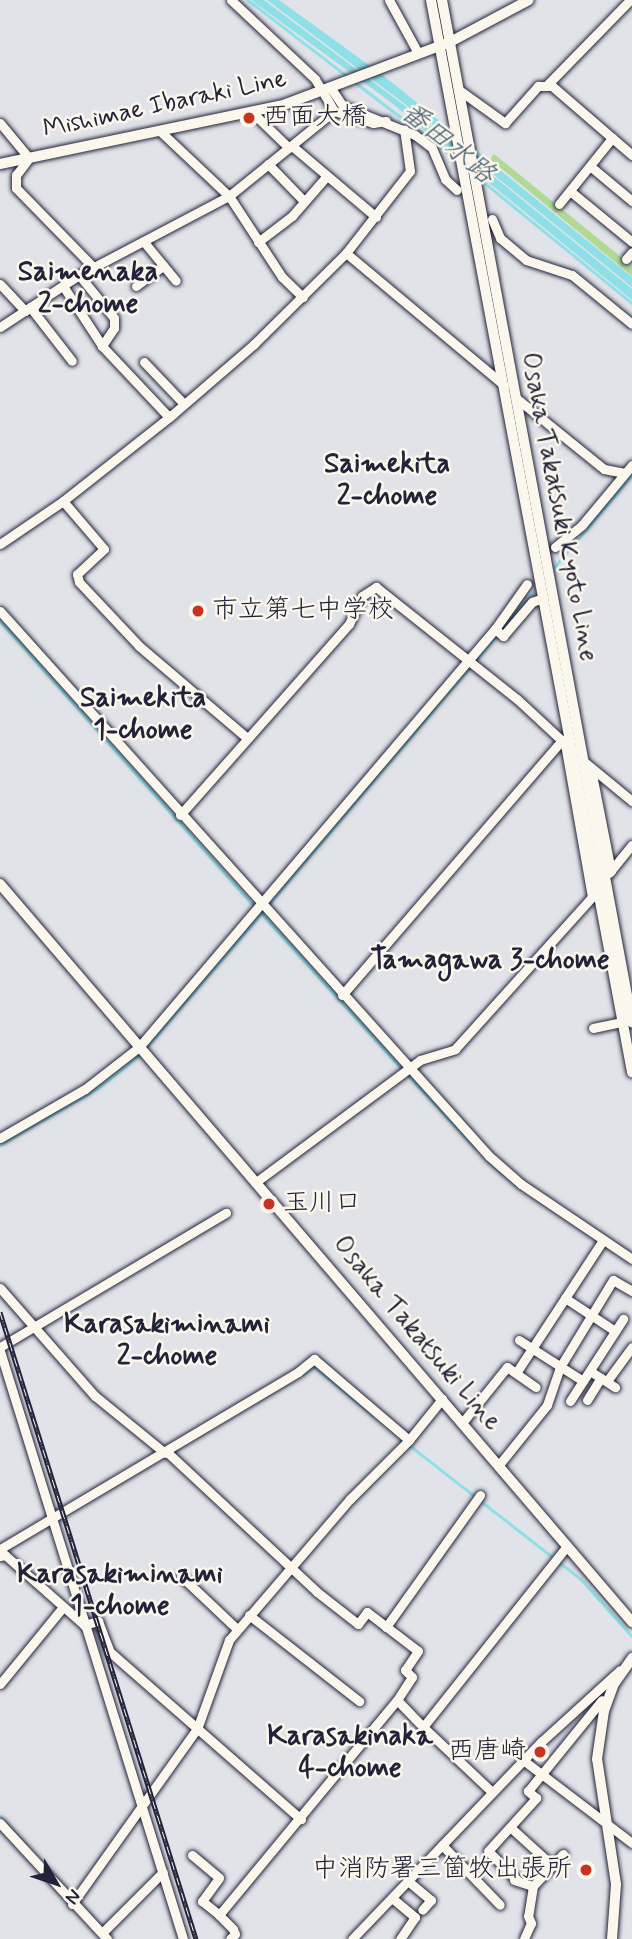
<!DOCTYPE html>
<meta charset="utf-8">
<style>
body{margin:0}
#map{position:relative;width:632px;height:1939px;overflow:hidden;background:#e1e3e9;font-family:Mynerve,"Klee One",sans-serif}
div>[style]{position:absolute}
[style*='--x']{left:calc(var(--x)*1px);top:calc(var(--y)*1px);width:calc(var(--w)*1px);rotate:calc(var(--a)*1deg)}
.green>*{inset:0;background:#b0d996}
.water>*{inset:0;background:#8ee0e6}
.stream>*{height:2.5px;margin:-1.25px;padding:0 1.25px;transform-origin:1.25px;border-radius:1.25px;background:#8ee0e6}
.roads{filter:drop-shadow(0 0 2px #22223b) drop-shadow(0 0 2px #22223b)}
.minor>*{height:9px;margin:-4.5px;padding:0 4.5px;transform-origin:4.5px;border-radius:4.5px;background:#fbf7ec}
.major>*{height:10px;margin:-5px;padding:0 5px;transform-origin:5px;border-radius:5px;background:#fbf7ec}
.rail>*{height:5px;margin-top:-2.5px;transform-origin:0;background:repeating-linear-gradient(90deg,#fbf7ec 0 8px,#22223b 0 16px);box-sizing:border-box;border-block:2px solid #22223b}
.dots>*{width:19px;height:19px;translate:-50% -50%;box-sizing:border-box;border:4px solid #fbf7ec;border-radius:50%}
span{translate:-50% -50%;white-space:nowrap;text-align:center;line-height:1.15;-webkit-text-stroke:5px #fbf7ec;paint-order:stroke}
.street-label{font-size:26px;color:#22223b}
.poi-label{font-size:26px;color:#22223b}
.left{translate:0 -50%;text-align:left}
.right{translate:-100% -50%;text-align:right}
.water-label{font-size:28px;color:#425b6e;font-style:italic}
.neighbourhood-label{font-size:28px;color:#22223b;font-weight:700}
.north{position:absolute;left:21px;top:1848px;width:70px;height:70px;-webkit-text-stroke:5px #fbf7ec;paint-order:stroke;rotate:129deg;font-size:19px;font-weight:700;line-height:28px;text-align:center;color:#22223b}
.north::after{content:'';display:block;margin:auto;width:24px;height:32px;background:#22223b;clip-path:polygon(50% 0,100% 100%,50% 72%,0 100%)}
</style>
<div id="map">
<div class="green">
<div style="clip-path:polygon(494px 154px,632px 266px,632px 276px,490px 159px)"></div>
</div>
<div class="water">
<div style="clip-path:polygon(251px 0,264px 0,429px 124px,632px 289px,632px 300px,388px 100px)"></div>
<div style="clip-path:polygon(267px 0,279px 0,384px 76px,632px 277px,632px 287px,430px 123px)"></div>
</div>
<div class="stream">
<div style="--x:248;--y:0;--w:125;--a:37.5"></div>
<div style="--x:356;--y:83;--w:126;--a:37.2"></div>
<div style="--x:480;--y:179;--w:196;--a:39.2"></div>
<div style="--x:551;--y:571;--w:126;--a:-49.8"></div>
<div style="--x:0;--y:621;--w:382;--a:48.3"></div>
<div style="--x:501;--y:630;--w:57;--a:-49.3"></div>
<div style="--x:268;--y:905;--w:354;--a:-49.7"></div>
<div style="--x:261;--y:913;--w:210;--a:47.9"></div>
<div style="--x:145;--y:1049;--w:183;--a:-49.4"></div>
<div style="--x:407;--y:1074;--w:101;--a:47"></div>
<div style="--x:0;--y:1145;--w:113;--a:-30.2"></div>
<div style="--x:98;--y:1088;--w:55;--a:-38.3"></div>
<div style="--x:488;--y:1161;--w:42;--a:40.2"></div>
<div style="--x:301;--y:1375;--w:16;--a:-30"></div>
<div style="--x:315;--y:1367;--w:75;--a:39.6"></div>
<div style="--x:408;--y:1444;--w:219;--a:38"></div>
<div style="--x:581;--y:1579;--w:76;--a:48.2"></div>
<div style="--x:0;--y:1816;--w:38;--a:48"></div>
</div>
<div class="roads">
<div class="minor">
<div style="--x:231;--y:0;--w:115;--a:43.2"></div>
<div style="--x:315;--y:79;--w:37;--a:59"></div>
<div style="--x:334;--y:111;--w:41;--a:17.1"></div>
<div style="--x:373;--y:123;--w:13;--a:-9"></div>
<div style="--x:389;--y:0;--w:60;--a:61.3"></div>
<div style="--x:547;--y:85;--w:119;--a:-45.7"></div>
<div style="--x:330;--y:87;--w:23;--a:56"></div>
<div style="--x:343;--y:106;--w:78;--a:21.9"></div>
<div style="--x:415;--y:135;--w:21;--a:37"></div>
<div style="--x:432;--y:148;--w:34;--a:67"></div>
<div style="--x:445;--y:179;--w:16;--a:43"></div>
<div style="--x:459;--y:90;--w:57;--a:35.7"></div>
<div style="--x:505;--y:123;--w:50;--a:-48.3"></div>
<div style="--x:538;--y:86;--w:14;--a:0"></div>
<div style="--x:552;--y:86;--w:106;--a:40.8"></div>
<div style="--x:253;--y:113;--w:50;--a:44.2"></div>
<div style="--x:0;--y:123;--w:45;--a:50.4"></div>
<div style="--x:29;--y:158;--w:21;--a:127"></div>
<div style="--x:16;--y:175;--w:13;--a:90"></div>
<div style="--x:16;--y:188;--w:110;--a:45.7"></div>
<div style="--x:160;--y:131;--w:95;--a:43.3"></div>
<div style="--x:229;--y:196;--w:97;--a:56.8"></div>
<div style="--x:282;--y:277;--w:29;--a:44"></div>
<div style="--x:292;--y:146;--w:110;--a:40.2"></div>
<div style="--x:268;--y:164;--w:50;--a:45.8"></div>
<div style="--x:590;--y:166;--w:55;--a:39.8"></div>
<div style="--x:570;--y:191;--w:80;--a:39.4"></div>
<div style="--x:559;--y:204;--w:85;--a:-51.2"></div>
<div style="--x:492;--y:219;--w:21;--a:67"></div>
<div style="--x:500;--y:238;--w:34;--a:40"></div>
<div style="--x:526;--y:260;--w:48;--a:18.1"></div>
<div style="--x:572;--y:275;--w:77;--a:39.2"></div>
<div style="--x:144;--y:242;--w:50;--a:50.6"></div>
<div style="--x:258;--y:242;--w:43;--a:-37.4"></div>
<div style="--x:292;--y:216;--w:50;--a:-49"></div>
<div style="--x:346;--y:253;--w:206;--a:39.9"></div>
<div style="--x:626;--y:259;--w:9;--a:-49"></div>
<div style="--x:79;--y:275;--w:55;--a:50.9"></div>
<div style="--x:114;--y:318;--w:10;--a:90"></div>
<div style="--x:114;--y:328;--w:22;--a:124"></div>
<div style="--x:102;--y:346;--w:98;--a:46.7"></div>
<div style="--x:0;--y:284;--w:37;--a:47"></div>
<div style="--x:63;--y:286;--w:69;--a:56.8"></div>
<div style="--x:136;--y:286;--w:34;--a:-37"></div>
<div style="--x:30;--y:307;--w:68;--a:52.1"></div>
<div style="--x:0;--y:327;--w:95;--a:-33.4"></div>
<div style="--x:79;--y:275;--w:170;--a:-27.8"></div>
<div style="--x:229;--y:196;--w:135;--a:-39"></div>
<div style="--x:144;--y:362;--w:58;--a:46.4"></div>
<div style="--x:516;--y:398;--w:113;--a:38.9"></div>
<div style="--x:604;--y:469;--w:21;--a:11"></div>
<div style="--x:63;--y:501;--w:63;--a:49.5"></div>
<div style="--x:104;--y:549;--w:37;--a:137"></div>
<div style="--x:77;--y:574;--w:8;--a:76"></div>
<div style="--x:79;--y:582;--w:88;--a:46.8"></div>
<div style="--x:139;--y:646;--w:140;--a:40.4"></div>
<div style="--x:0;--y:544;--w:76;--a:-34.3"></div>
<div style="--x:63;--y:501;--w:140;--a:-38.3"></div>
<div style="--x:173;--y:414;--w:107;--a:-40.8"></div>
<div style="--x:254;--y:344;--w:129;--a:-44.7"></div>
<div style="--x:346;--y:253;--w:104;--a:-52"></div>
<div style="--x:410;--y:171;--w:42;--a:-98.1"></div>
<div style="--x:555;--y:547;--w:35;--a:-39"></div>
<div style="--x:582;--y:525;--w:78;--a:-50.2"></div>
<div style="--x:0;--y:611;--w:732;--a:48.1"></div>
<div style="--x:489;--y:1156;--w:43;--a:41.2"></div>
<div style="--x:521;--y:1184;--w:134;--a:34"></div>
<div style="--x:495;--y:629;--w:11;--a:41"></div>
<div style="--x:503;--y:636;--w:45;--a:-49.5"></div>
<div style="--x:532;--y:602;--w:12;--a:-20"></div>
<div style="--x:582;--y:760;--w:65;--a:39.4"></div>
<div style="--x:591;--y:769;--w:104;--a:78.9"></div>
<div style="--x:180;--y:815;--w:255;--a:-48.5"></div>
<div style="--x:349;--y:624;--w:31;--a:-65"></div>
<div style="--x:362;--y:596;--w:17;--a:-33"></div>
<div style="--x:376;--y:587;--w:180;--a:38.5"></div>
<div style="--x:517;--y:699;--w:75;--a:42.8"></div>
<div style="--x:609;--y:873;--w:36;--a:-51"></div>
<div style="--x:342;--y:995;--w:337;--a:-49.2"></div>
<div style="--x:593;--y:1028;--w:25;--a:-12"></div>
<div style="--x:0;--y:1138;--w:98;--a:-30"></div>
<div style="--x:85;--y:1089;--w:68;--a:-37.9"></div>
<div style="--x:139;--y:1047;--w:549;--a:-49.58"></div>
<div style="--x:495;--y:629;--w:55;--a:-54.6"></div>
<div style="--x:256;--y:1182;--w:204;--a:-36.6"></div>
<div style="--x:420;--y:1060;--w:37;--a:-17"></div>
<div style="--x:455;--y:1049;--w:205;--a:-48"></div>
<div style="--x:592;--y:897;--w:155;--a:-100"></div>
<div style="--x:0;--y:1288;--w:144;--a:48.7"></div>
<div style="--x:95;--y:1396;--w:90;--a:39.2"></div>
<div style="--x:565;--y:1298;--w:60;--a:33.4"></div>
<div style="--x:519;--y:1340;--w:76;--a:32.6"></div>
<div style="--x:0;--y:1347;--w:263;--a:-30.7"></div>
<div style="--x:0;--y:1351;--w:616;--a:72.71"></div>
<div style="--x:590;--y:1371;--w:30;--a:33"></div>
<div style="--x:516;--y:1373;--w:159;--a:-56.8"></div>
<div style="--x:607;--y:1381;--w:42;--a:-53.7"></div>
<div style="--x:587;--y:1400;--w:26;--a:-58"></div>
<div style="--x:570;--y:1401;--w:98;--a:-57.1"></div>
<div style="--x:462;--y:1423;--w:72;--a:-51.2"></div>
<div style="--x:507;--y:1367;--w:35;--a:35"></div>
<div style="--x:167;--y:1452;--w:205;--a:43"></div>
<div style="--x:317;--y:1592;--w:52;--a:38"></div>
<div style="--x:358;--y:1624;--w:15;--a:-53"></div>
<div style="--x:367;--y:1612;--w:64;--a:37.4"></div>
<div style="--x:418;--y:1651;--w:23;--a:124"></div>
<div style="--x:405;--y:1670;--w:10;--a:45"></div>
<div style="--x:412;--y:1677;--w:27;--a:123"></div>
<div style="--x:498;--y:1466;--w:78;--a:-51.2"></div>
<div style="--x:547;--y:1405;--w:40;--a:-71.1"></div>
<div style="--x:560;--y:1367;--w:102;--a:-58.7"></div>
<div style="--x:613;--y:1280;--w:22;--a:30"></div>
<div style="--x:0;--y:1549;--w:347;--a:-30.7"></div>
<div style="--x:298;--y:1372;--w:21;--a:-39"></div>
<div style="--x:314;--y:1359;--w:125;--a:40.5"></div>
<div style="--x:409;--y:1440;--w:53;--a:-51.2"></div>
<div style="--x:0;--y:1556;--w:5;--a:-11"></div>
<div style="--x:5;--y:1555;--w:106;--a:41.5"></div>
<div style="--x:84;--y:1625;--w:15;--a:-16"></div>
<div style="--x:98;--y:1621;--w:33;--a:69"></div>
<div style="--x:110;--y:1652;--w:254;--a:41.2"></div>
<div style="--x:181;--y:1576;--w:77;--a:43.4"></div>
<div style="--x:249;--y:1615;--w:140;--a:38"></div>
<div style="--x:386;--y:1627;--w:162;--a:-54.5"></div>
<div style="--x:0;--y:1684;--w:99;--a:-50.7"></div>
<div style="--x:523;--y:1760;--w:137;--a:37.3"></div>
<div style="--x:492;--y:1792;--w:95;--a:-136.7"></div>
<div style="--x:423;--y:1727;--w:231;--a:-51.5"></div>
<div style="--x:0;--y:1823;--w:158;--a:47.3"></div>
<div style="--x:510;--y:1827;--w:58;--a:42.2"></div>
<div style="--x:442;--y:1845;--w:83;--a:46"></div>
<div style="--x:192;--y:1855;--w:35;--a:40"></div>
<div style="--x:219;--y:1878;--w:29;--a:126"></div>
<div style="--x:202;--y:1901;--w:22;--a:39"></div>
<div style="--x:514;--y:1880;--w:20;--a:18"></div>
<div style="--x:533;--y:1886;--w:30;--a:99"></div>
<div style="--x:528;--y:1916;--w:8;--a:67"></div>
<div style="--x:531;--y:1923;--w:17;--a:114"></div>
<div style="--x:408;--y:1881;--w:30;--a:40"></div>
<div style="--x:431;--y:1900;--w:13;--a:132"></div>
<div style="--x:518;--y:1881;--w:42;--a:-135"></div>
<div style="--x:488;--y:1851;--w:72;--a:-47.8"></div>
<div style="--x:536;--y:1798;--w:11;--a:-139"></div>
<div style="--x:528;--y:1791;--w:117;--a:-50.9"></div>
<div style="--x:533;--y:1886;--w:44;--a:-46.8"></div>
<div style="--x:392;--y:1898;--w:30;--a:40"></div>
<div style="--x:415;--y:1917;--w:27;--a:124"></div>
<div style="--x:72;--y:1904;--w:215;--a:-54.5"></div>
<div style="--x:197;--y:1729;--w:95;--a:-70.2"></div>
<div style="--x:229;--y:1640;--w:186;--a:-49.4"></div>
<div style="--x:350;--y:1499;--w:83;--a:-45"></div>
<div style="--x:102;--y:1933;--w:86;--a:-45"></div>
<div style="--x:230;--y:1939;--w:7;--a:-45"></div>
<div style="--x:235;--y:1934;--w:5;--a:-112"></div>
<div style="--x:233;--y:1929;--w:20;--a:-135"></div>
<div style="--x:219;--y:1915;--w:279;--a:-50.4"></div>
<div style="--x:397;--y:1700;--w:37;--a:46"></div>
<div style="--x:352;--y:1939;--w:274;--a:-46.2"></div>
<div style="--x:542;--y:1741;--w:105;--a:-42.3"></div>
</div>
<div class="major">
<div style="--x:431;--y:0;--w:1091;--a:79.38"></div>
<div style="--x:442;--y:0;--w:1040;--a:79.47"></div>
<div style="--x:0;--y:164;--w:292;--a:-11.8"></div>
<div style="--x:286;--y:104;--w:175;--a:-20.7"></div>
<div style="--x:450;--y:42;--w:89;--a:-28"></div>
<div style="--x:0;--y:884;--w:972;--a:49.42"></div>
<div style="--x:612;--y:1939;--w:55;--a:-85.8"></div>
<div style="--x:616;--y:1884;--w:126;--a:-98.6"></div>
<div style="--x:597;--y:1759;--w:49;--a:-81.7"></div>
<div style="--x:604;--y:1711;--w:29;--a:-70"></div>
<div style="--x:614;--y:1684;--w:32;--a:-55"></div>
</div>
</div>
<div class="rail">
<div style="--x:0;--y:1312;--w:657;--a:72.64"></div>
</div>
<div class="dots">
<div style="left:249px;top:118px;background:#c8321e"></div>
<div style="left:198px;top:611px;background:#c8321e"></div>
<div style="left:269px;top:1204px;background:#c8321e"></div>
<div style="left:540px;top:1752px;background:#c8321e"></div>
<div style="left:586px;top:1870px;background:#c8321e"></div>
</div>
<div class="street-label">
<span style="left:165px;top:105px;rotate:-12deg">Mishimae Ibaraki Line</span>
<span style="left:558px;top:507px;rotate:79deg">Osaka Takatsuki Kyoto Line</span>
<span style="left:416px;top:1334px;rotate:50deg">Osaka Takatsuki Line</span>
</div>
<div class="poi-label">
<span class="left" style="left:263px;top:118px">西面大橋</span>
<span class="left" style="left:212px;top:611px">市立第七中学校</span>
<span class="left" style="left:283px;top:1204px">玉川口</span>
<span class="right" style="left:526px;top:1752px">西唐崎</span>
<span class="right" style="left:572px;top:1870px">中消防署三箇牧出張所</span>
</div>
<div class="water-label">
<span style="left:447px;top:144px;rotate:39deg">番田水路</span>
</div>
<div class="neighbourhood-label">
<span style="left:88px;top:289px">Saimenaka<br>2-chome</span>
<span style="left:387px;top:481px">Saimekita<br>2-chome</span>
<span style="left:143px;top:715px">Saimekita<br>1-chome</span>
<span style="left:490px;top:961px">Tamagawa 3-chome</span>
<span style="left:167px;top:1341px">Karasakiminami<br>2-chome</span>
<span style="left:120px;top:1591px">Karasakiminami<br>1-chome</span>
<span style="left:350px;top:1753px">Karasakinaka<br>4-chome</span>
</div>
<div class="north">N</div>
</div>
